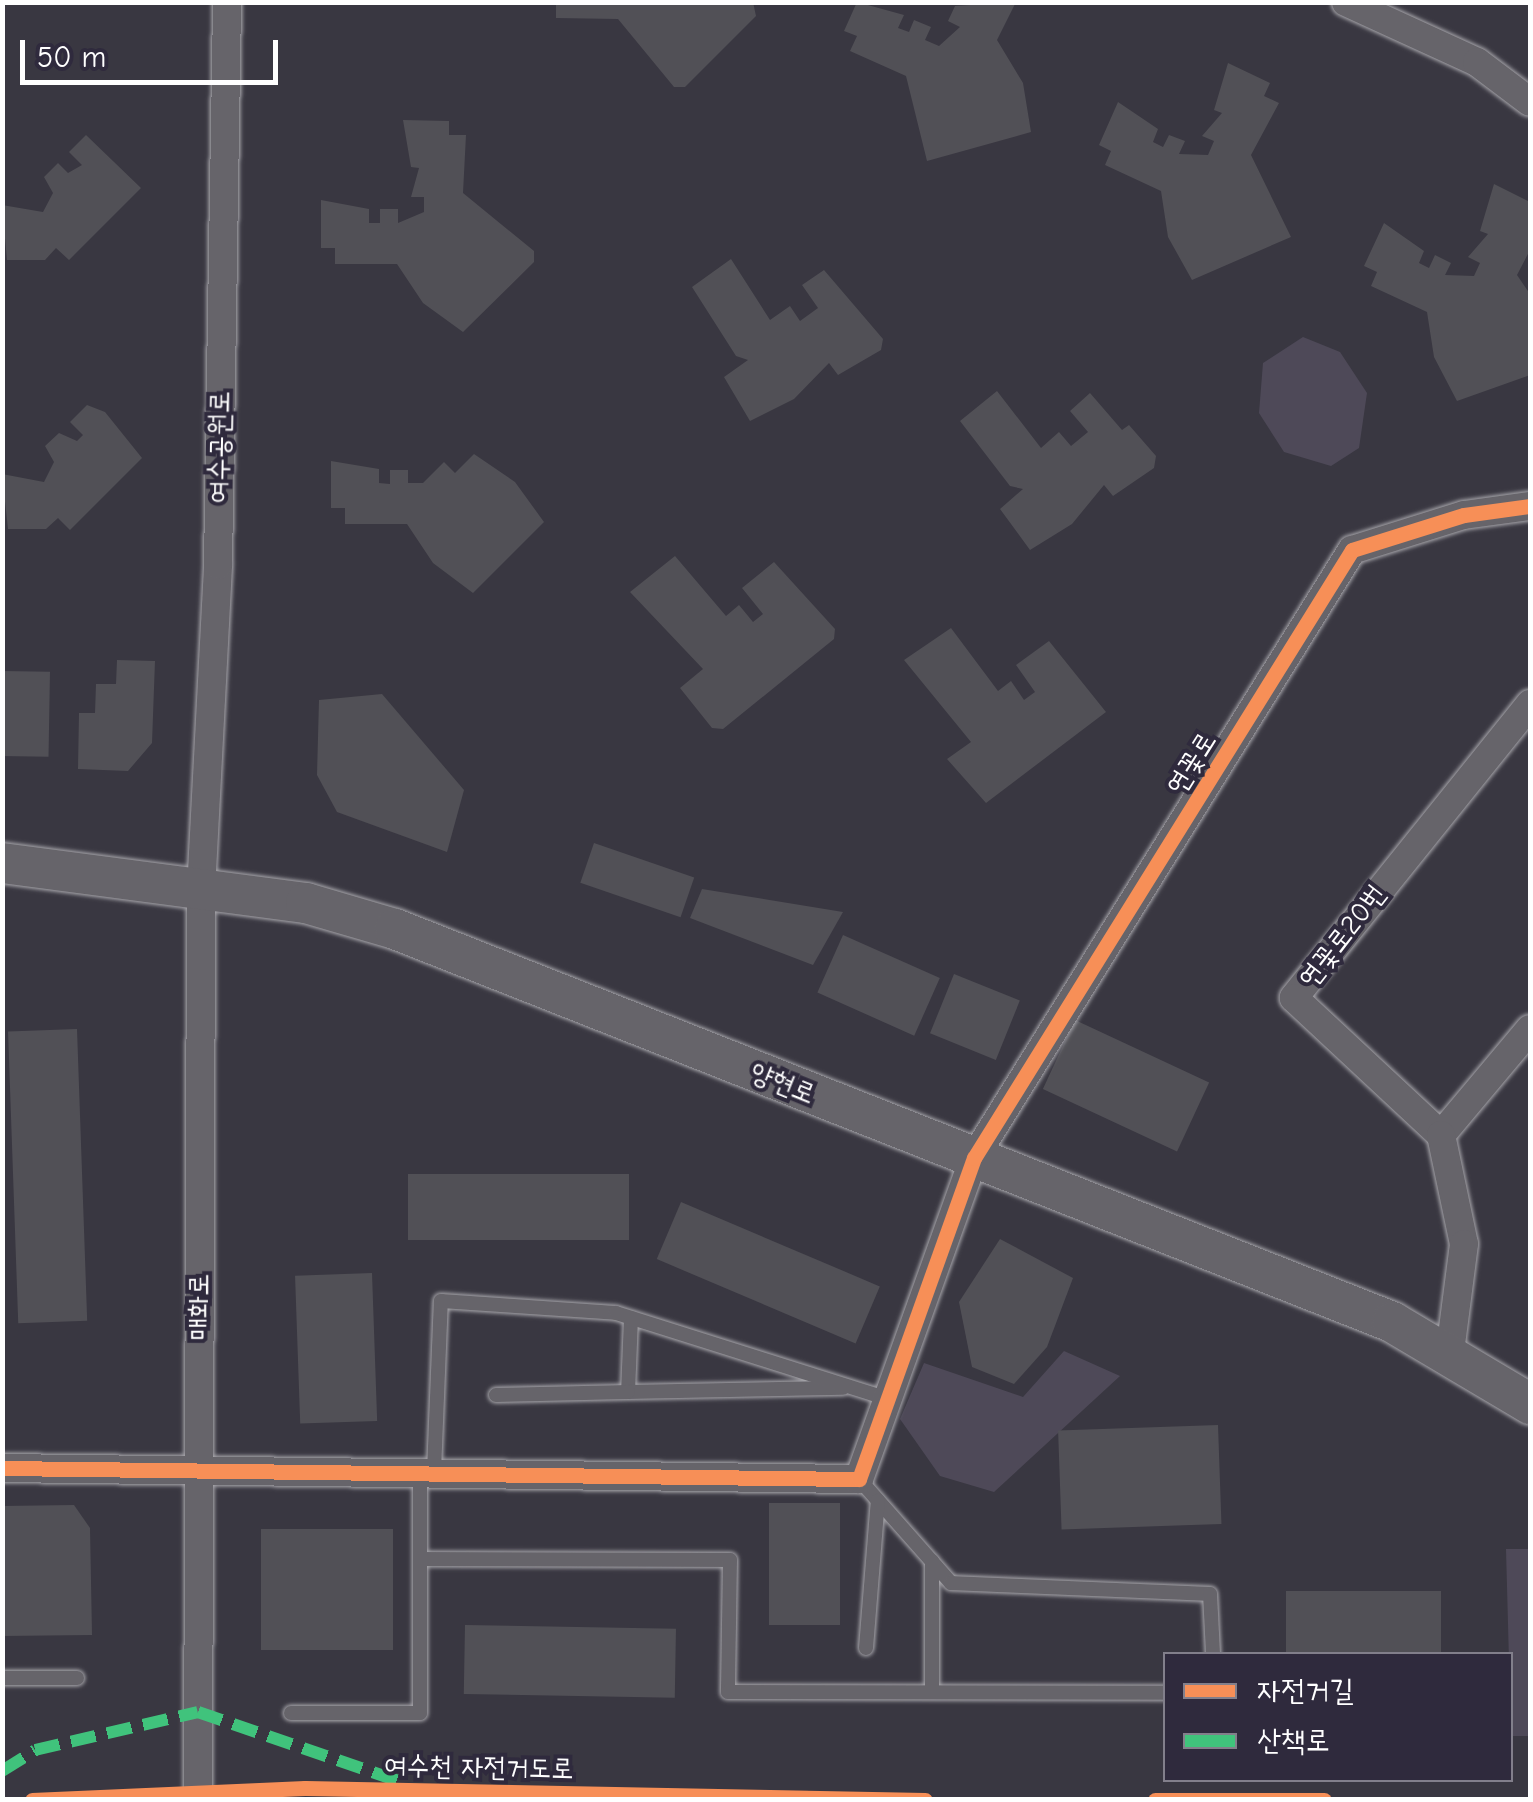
<!DOCTYPE html>
<meta charset="utf-8">
<style>
body{margin:0}
#map{position:relative;width:1533px;height:1802px;overflow:hidden;background:#393741;font-family:"Comic Neue","Poor Story",sans-serif}
div>[style]{position:absolute}
[style*='--x']{left:calc(var(--x)*1px);top:calc(var(--y)*1px);width:calc(var(--w)*1px);rotate:calc(var(--a)*1deg)}
.green>*{inset:0;background:#4e4958}
.building>*{inset:0;background:#515056;transform-origin:0 0}
.roads{filter:drop-shadow(0 0 2px #a6a5aa) drop-shadow(0 0 2px #a6a5aa)}
.lane>*{height:14px;margin:-7px;padding:0 7px;transform-origin:7px;border-radius:7px;background:#66646a}
.street>*{height:28px;margin:-14px;padding:0 14px;transform-origin:14px;border-radius:14px;background:#66646a}
.secondary>*{height:40px;margin:-20px;padding:0 20px;transform-origin:20px;border-radius:20px;background:#66646a}
.quiet>*{height:12px;margin-top:-6px;transform-origin:0;background:repeating-linear-gradient(90deg,#40c37c 0 25px,transparent 0 37px)}
.cycleway>*{height:15px;margin:-7.5px;padding:0 7.5px;transform-origin:7.5px;border-radius:7.5px;background:#f78f57}
span{translate:-50% -50%;white-space:nowrap;text-align:center;line-height:1.15;-webkit-text-stroke:8px #2f2a3d;paint-order:stroke}
.street-label{font-size:28px;color:#fff}
.frame{position:absolute;inset:0;border:5px solid #fff;pointer-events:none}
.legend{position:absolute;left:1163px;top:1652px;width:350px;height:130px;box-sizing:border-box;background:#2f2a3d;border:2px solid #827f8b;margin:0;padding:12px 18px;list-style:none;font-size:30px;color:#fff}
.legend li{display:flex;align-items:center;gap:20px;height:50px}
.legend b{width:50px;border:2px solid #827f8b}
.scale{position:absolute;left:20px;top:40px;width:258px;height:45px;box-sizing:border-box;border:5px solid #fff;border-top:0;padding-left:12px;font-size:30px;line-height:35px;white-space:nowrap;color:#fff;-webkit-text-stroke:8px #2f2a3d;paint-order:stroke}
</style>
<div id="map">
<div class="green">
<div style="clip-path:polygon(1303px 337px,1340px 352px,1367px 393px,1359px 448px,1331px 466px,1284px 452px,1259px 413px,1263px 363px)"></div>
<div style="clip-path:polygon(1064px 1351px,1120px 1376px,994px 1492px,940px 1476px,900px 1419px,924px 1363px,1023px 1397px)"></div>
<div style="clip-path:polygon(1506px 1549px,1530px 1549px,1530px 1736px,1511px 1736px)"></div>
</div>
<div class="building">
<div style="clip-path:polygon(556px 2px,753px 2px,756px 16px,685px 87px,674px 87px,618px 19px,556px 18px)"></div>
<div style="clip-path:polygon(857px 2px,904px 15px,898px 28px,909px 32px,914px 20px,931px 27px,925px 40px,939px 46px,960px 27px,948px 21px,955px 6px,1016px 2px,997px 40px,1023px 83px,1031px 132px,927px 161px,906px 76px,850px 51px,857px 36px,844px 31px)"></div>
<div style="clip-path:polygon(1228px 63px,1270px 83px,1264px 96px,1279px 103px,1251px 155px,1291px 237px,1192px 280px,1168px 237px,1161px 191px,1105px 165px,1111px 151px,1099px 145px,1118px 102px,1158px 129px,1153px 142px,1163px 147px,1169px 135px,1185px 141px,1179px 154px,1208px 155px,1214px 141px,1202px 136px,1222px 113px,1214px 110px)"></div>
<div style="clip-path:polygon(403px 120px,449px 121px,449px 135px,466px 135px,463px 193px,534px 251px,534px 262px,463px 332px,423px 303px,397px 264px,335px 264px,335px 248px,321px 248px,321px 200px,369px 209px,369px 223px,380px 223px,380px 209px,398px 209px,398px 223px,424px 212px,424px 197px,411px 197px,419px 168px,411px 167px)"></div>
<div style="clip-path:polygon(86px 135px,141px 188px,69px 260px,56px 248px,45px 260px,7px 260px,2px 205px,43px 212px,53px 193px,44px 177px,58px 163px,68px 173px,82px 165px,69px 152px)"></div>
<div style="clip-path:polygon(1494px 184px,1530px 202px,1530px 250px,1517px 275px,1530px 294px,1530px 375px,1457px 401px,1434px 357px,1427px 312px,1371px 286px,1377px 272px,1364px 266px,1384px 223px,1424px 251px,1419px 263px,1429px 268px,1435px 255px,1451px 263px,1445px 275px,1474px 276px,1480px 263px,1468px 257px,1488px 234px,1480px 231px)"></div>
<div style="clip-path:polygon(731px 259px,770px 320px,790px 306px,800px 321px,818px 308px,802px 285px,824px 270px,883px 339px,881px 350px,838px 375px,829px 363px,794px 399px,750px 421px,724px 377px,748px 360px,736px 356px,692px 287px)"></div>
<div style="clip-path:polygon(997px 391px,1041px 448px,1059px 432px,1071px 446px,1088px 432px,1070px 411px,1090px 393px,1122px 430px,1129px 425px,1156px 456px,1154px 468px,1113px 496px,1104px 485px,1072px 524px,1030px 550px,1000px 509px,1023px 489px,1010px 486px,960px 421px)"></div>
<div style="clip-path:polygon(87px 405px,105px 412px,142px 458px,70px 530px,58px 518px,46px 529px,8px 529px,2px 474px,44px 482px,54px 462px,45px 446px,59px 433px,77px 441px,83px 435px,70px 422px)"></div>
<div style="clip-path:polygon(474px 454px,515px 482px,544px 522px,473px 593px,433px 563px,407px 524px,345px 524px,345px 508px,331px 508px,331px 461px,379px 469px,379px 483px,390px 484px,390px 470px,408px 470px,408px 483px,423px 483px,444px 462px,455px 473px)"></div>
<div style="clip-path:polygon(675px 556px,726px 616px,739px 605px,753px 622px,763px 614px,742px 588px,774px 562px,835px 629px,834px 639px,723px 729px,712px 728px,680px 688px,703px 669px,630px 592px)"></div>
<div style="clip-path:polygon(951px 628px,998px 691px,1011px 681px,1024px 700px,1035px 692px,1016px 665px,1049px 641px,1106px 712px,986px 803px,947px 759px,971px 742px,904px 660px)"></div>
<div style="clip-path:polygon(117px 660px,155px 661px,152px 743px,128px 771px,78px 769px,79px 713px,95px 713px,96px 684px,116px 684px)"></div>
<div style="left:2px;top:671px;width:48px;height:85px;rotate:1deg"></div>
<div style="clip-path:polygon(382px 694px,464px 790px,447px 852px,337px 812px,317px 775px,319px 700px)"></div>
<div style="left:594px;top:843px;width:106px;height:42px;rotate:19deg"></div>
<div style="clip-path:polygon(702px 889px,843px 912px,813px 965px,690px 918px)"></div>
<div style="left:843px;top:935px;width:106px;height:63px;rotate:24deg"></div>
<div style="left:954px;top:974px;width:71px;height:64px;rotate:22deg"></div>
<div style="left:1075px;top:1020px;width:148px;height:76px;rotate:25deg"></div>
<div style="left:77px;top:1029px;width:292px;height:69px;rotate:88deg"></div>
<div style="left:408px;top:1174px;width:221px;height:66px"></div>
<div style="left:681px;top:1202px;width:216px;height:62px;rotate:23deg"></div>
<div style="clip-path:polygon(1000px 1239px,1073px 1278px,1047px 1347px,1014px 1384px,972px 1367px,959px 1302px)"></div>
<div style="left:372px;top:1273px;width:148px;height:77px;rotate:88deg"></div>
<div style="left:1218px;top:1425px;width:99px;height:160px;rotate:88deg"></div>
<div style="left:840px;top:1503px;width:122px;height:71px;rotate:90deg"></div>
<div style="clip-path:polygon(74px 1505px,90px 1528px,92px 1635px,2px 1636px,2px 1506px)"></div>
<div style="left:393px;top:1529px;width:121px;height:132px;rotate:90deg"></div>
<div style="left:1286px;top:1591px;width:155px;height:63px"></div>
<div style="left:465px;top:1625px;width:211px;height:69px;rotate:1deg"></div>
</div>
<div class="roads">
<div class="lane">
<div style="--x:631;--y:1318;--w:74;--a:92.3"></div>
<div style="--x:628;--y:1392;--w:215;--a:-1.1"></div>
<div style="--x:496;--y:1395;--w:132;--a:-1.3"></div>
<div style="--x:434;--y:1472;--w:171;--a:-87.7"></div>
<div style="--x:441;--y:1301;--w:175;--a:3.9"></div>
<div style="--x:616;--y:1313;--w:285;--a:17.5"></div>
<div style="--x:859;--y:1479;--w:139;--a:48.5"></div>
<div style="--x:951;--y:1583;--w:259;--a:2.4"></div>
<div style="--x:1210;--y:1594;--w:60;--a:87.1"></div>
<div style="--x:420;--y:1559;--w:310;--a:0.2"></div>
<div style="--x:730;--y:1560;--w:132;--a:90.9"></div>
<div style="--x:728;--y:1692;--w:438;--a:0.1"></div>
<div style="--x:932;--y:1561;--w:131;--a:90"></div>
<div style="--x:866;--y:1648;--w:148;--a:-85.4"></div>
<div style="--x:2;--y:1678;--w:75;--a:0"></div>
<div style="--x:291;--y:1713;--w:129;--a:0"></div>
<div style="--x:420;--y:1713;--w:241;--a:-90"></div>
</div>
<div class="street">
<div style="--x:1346;--y:2;--w:144;--a:24.6"></div>
<div style="--x:1477;--y:62;--w:66;--a:37"></div>
<div style="--x:1530;--y:704;--w:377;--a:128.8"></div>
<div style="--x:1294;--y:998;--w:201;--a:43"></div>
<div style="--x:1441;--y:1135;--w:138;--a:-50"></div>
<div style="--x:1441;--y:1135;--w:111;--a:78.1"></div>
<div style="--x:1464;--y:1244;--w:109;--a:97.4"></div>
<div style="--x:2;--y:1468;--w:857;--a:0.74"></div>
<div style="--x:859;--y:1479;--w:341;--a:-70.3"></div>
<div style="--x:974;--y:1158;--w:716;--a:-58.13"></div>
<div style="--x:1352;--y:550;--w:117;--a:-17.4"></div>
<div style="--x:1464;--y:515;--w:67;--a:-7.8"></div>
<div style="--x:198;--y:1800;--w:909;--a:-89.81"></div>
<div style="--x:201;--y:891;--w:326;--a:-87"></div>
<div style="--x:218;--y:565;--w:563;--a:-89.08"></div>
</div>
<div class="secondary">
<div style="--x:2;--y:863;--w:307;--a:7.5"></div>
<div style="--x:306;--y:903;--w:93;--a:16.3"></div>
<div style="--x:395;--y:929;--w:1072;--a:21.51"></div>
<div style="--x:1392;--y:1322;--w:161;--a:30.7"></div>
</div>
</div>
<div class="quiet">
<div style="--x:2;--y:1771;--w:39;--a:-32"></div>
<div style="--x:35;--y:1750;--w:167;--a:-13.1"></div>
<div style="--x:198;--y:1712;--w:212;--a:19"></div>
</div>
<div class="cycleway">
<div style="--x:2;--y:1468;--w:857;--a:0.74"></div>
<div style="--x:859;--y:1479;--w:341;--a:-70.3"></div>
<div style="--x:974;--y:1158;--w:716;--a:-58.13"></div>
<div style="--x:1352;--y:550;--w:117;--a:-17.4"></div>
<div style="--x:1464;--y:515;--w:67;--a:-7.8"></div>
<div style="--x:32;--y:1800;--w:273;--a:-2.5"></div>
<div style="--x:305;--y:1788;--w:620;--a:1.11"></div>
<div style="--x:1155;--y:1800;--w:169;--a:0"></div>
</div>
<div class="street-label">
<span style="left:219px;top:447px;rotate:-89deg">여수공원로</span>
<span style="left:1191px;top:763px;rotate:-58deg">연꽃로</span>
<span style="left:1342px;top:936px;rotate:-52deg">연꽃로20번</span>
<span style="left:783px;top:1083px;rotate:22deg">양현로</span>
<span style="left:199px;top:1307px;rotate:-90deg">매화로</span>
<span style="left:479px;top:1767px;rotate:1deg">여수천 자전거도로</span>
</div>
<div class="frame"></div>
<ul class="legend">
<li><b style="height:12px;background:#f78f57"></b>자전거길</li>
<li><b style="height:12px;background:#40c37c"></b>산책로</li>
</ul>
<div class="scale">50 m</div>
</div>
